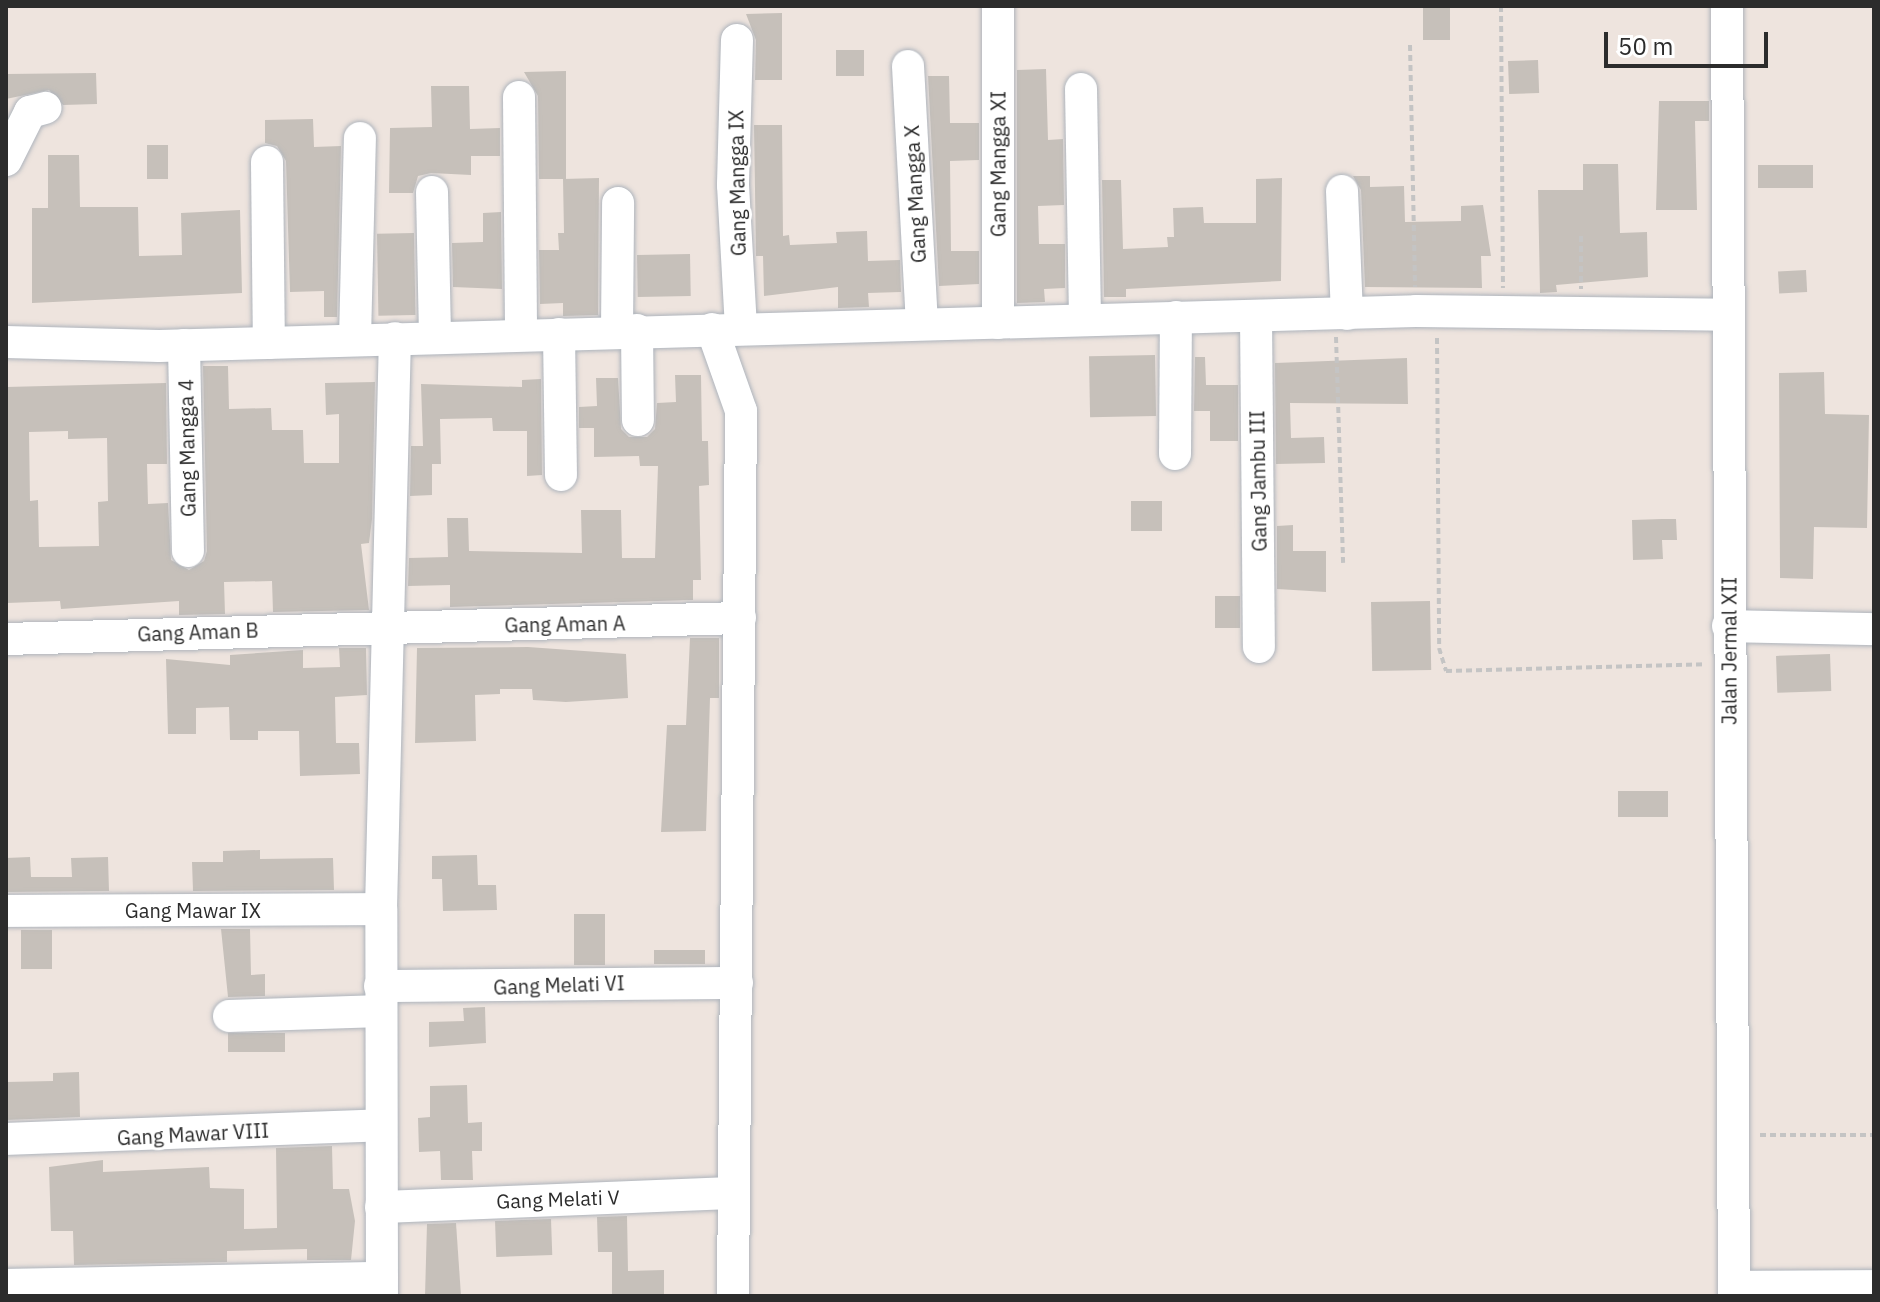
<!DOCTYPE html>
<style>
body{margin:0}
#map{position:relative;width:1880px;height:1302px;overflow:hidden;background:#eee4de;font-family:"IBM Plex Sans",sans-serif}
div>[style]{position:absolute}
[style*='--x']{left:calc(var(--x)*1px);top:calc(var(--y)*1px);width:calc(var(--w)*1px);rotate:calc(var(--a)*1deg)}
.building>*{inset:0;background:#c6c0ba;transform-origin:0 0}
.path>*{height:4px;margin-top:-2px;transform-origin:0;background:repeating-linear-gradient(90deg,#c4c4c4 0 6px,transparent 0 10px)}
.roads{filter:drop-shadow(0 0 2px #aeb4bc) drop-shadow(0 0 2px #aeb4bc)}
.minor>*{height:32px;margin:-16px;padding:0 16px;transform-origin:16px;border-radius:16px;background:#fff}
span{translate:-50% -50%;white-space:nowrap;text-align:center;line-height:1.15;-webkit-text-stroke:6px #fff;paint-order:stroke}
.street-label{font-size:20px;color:#2c2c2c}
.frame{position:absolute;inset:0;border:8px solid #2c2c2c;pointer-events:none}
.scale{position:absolute;left:1604px;top:32px;width:164px;height:36px;box-sizing:border-box;border:4px solid #2c2c2c;border-top:0;padding-left:10px;font-size:24px;line-height:28px;white-space:nowrap;color:#2c2c2c;-webkit-text-stroke:6px #fff;paint-order:stroke}
</style>
<div id="map">
<div class="building">
<div style="left:1423px;top:6px;width:27px;height:34px"></div>
<div style="clip-path:polygon(782px 13px,782px 80px,755px 80px,756px 40px,746px 14px)"></div>
<div style="left:836px;top:50px;width:28px;height:26px"></div>
<div style="left:1538px;top:60px;width:33px;height:30px;rotate:88deg"></div>
<div style="clip-path:polygon(1046px 69px,1048px 140px,1063px 139px,1064px 205px,1038px 206px,1039px 244px,1065px 244px,1065px 288px,1044px 289px,1045px 302px,1017px 303px,1017px 70px)"></div>
<div style="clip-path:polygon(566px 71px,566px 179px,539px 179px,538px 96px,524px 72px)"></div>
<div style="clip-path:polygon(96px 73px,97px 104px,63px 105px,49px 90px,6px 99px,6px 74px)"></div>
<div style="clip-path:polygon(928px 76px,949px 76px,950px 123px,979px 123px,979px 160px,950px 161px,951px 251px,979px 251px,979px 284px,939px 286px)"></div>
<div style="clip-path:polygon(431px 86px,469px 86px,470px 129px,500px 128px,500px 156px,471px 156px,471px 175px,431px 173px,418px 176px,413px 193px,389px 193px,390px 128px,432px 127px)"></div>
<div style="clip-path:polygon(1659px 101px,1709px 101px,1709px 121px,1695px 121px,1697px 210px,1656px 210px)"></div>
<div style="clip-path:polygon(313px 119px,314px 147px,341px 146px,337px 317px,324px 317px,324px 291px,290px 292px,286px 161px,277px 146px,265px 143px,265px 120px)"></div>
<div style="clip-path:polygon(754px 125px,782px 125px,783px 236px,789px 235px,790px 245px,837px 243px,836px 232px,867px 231px,868px 261px,900px 260px,901px 292px,868px 293px,869px 307px,838px 308px,838px 287px,764px 296px,763px 256px,756px 256px)"></div>
<div style="left:147px;top:145px;width:21px;height:34px"></div>
<div style="clip-path:polygon(48px 155px,79px 155px,80px 207px,138px 207px,139px 256px,182px 255px,181px 213px,240px 210px,242px 293px,32px 303px,32px 208px,48px 208px)"></div>
<div style="clip-path:polygon(1583px 164px,1618px 164px,1620px 233px,1647px 232px,1648px 277px,1556px 285px,1557px 292px,1540px 293px,1538px 190px,1583px 190px)"></div>
<div style="left:1758px;top:165px;width:55px;height:23px"></div>
<div style="clip-path:polygon(1353px 176px,1370px 176px,1370px 187px,1404px 186px,1405px 222px,1461px 221px,1461px 206px,1483px 205px,1491px 256px,1481px 256px,1482px 288px,1365px 287px,1361px 190px)"></div>
<div style="clip-path:polygon(599px 178px,598px 315px,563px 316px,563px 303px,540px 304px,539px 250px,559px 250px,558px 233px,564px 233px,563px 179px)"></div>
<div style="clip-path:polygon(1282px 178px,1281px 281px,1126px 289px,1126px 297px,1104px 297px,1102px 180px,1121px 180px,1123px 249px,1168px 247px,1167px 237px,1174px 237px,1173px 208px,1203px 207px,1204px 223px,1256px 223px,1256px 179px)"></div>
<div style="clip-path:polygon(501px 212px,502px 289px,453px 287px,452px 243px,483px 242px,483px 213px)"></div>
<div style="left:414px;top:233px;width:82px;height:37px;rotate:89deg"></div>
<div style="left:690px;top:254px;width:42px;height:53px;rotate:89deg"></div>
<div style="left:1806px;top:270px;width:22px;height:28px;rotate:87deg"></div>
<div style="left:1155px;top:355px;width:61px;height:66px;rotate:89deg"></div>
<div style="clip-path:polygon(1195px 357px,1205px 357px,1206px 385px,1238px 385px,1238px 441px,1210px 441px,1210px 411px,1194px 411px)"></div>
<div style="clip-path:polygon(1407px 358px,1408px 404px,1290px 403px,1291px 438px,1324px 437px,1325px 463px,1276px 464px,1275px 363px)"></div>
<div style="clip-path:polygon(evenodd,203px 366px,228px 366px,229px 409px,271px 408px,272px 430px,303px 430px,304px 463px,339px 463px,339px 414px,326px 415px,325px 383px,375px 382px,372px 519px,369px 543px,361px 544px,369px 610px,273px 612px,272px 581px,224px 582px,225px 614px,179px 615px,179px 601px,61px 609px,60px 601px,7px 603px,6px 387px,166px 383px,167px 464px,147px 464px,148px 504px,168px 503px,171px 560px,189px 570px,204px 561px,207px 551px,203px 366px,68px 431px,68px 439px,107px 438px,108px 501px,98px 502px,99px 546px,39px 547px,38px 500px,30px 501px,29px 432px,68px 431px)"></div>
<div style="clip-path:polygon(1824px 372px,1825px 414px,1869px 415px,1867px 528px,1814px 527px,1813px 579px,1780px 578px,1779px 373px)"></div>
<div style="clip-path:polygon(675px 375px,701px 375px,702px 441px,708px 441px,709px 485px,699px 486px,701px 580px,693px 580px,693px 600px,450px 607px,450px 585px,408px 586px,409px 558px,448px 557px,447px 518px,468px 518px,469px 551px,582px 553px,581px 510px,621px 510px,622px 558px,655px 558px,658px 466px,640px 466px,639px 456px,594px 457px,594px 428px,579px 428px,579px 407px,597px 406px,596px 378px,618px 378px,621px 429px,629px 437px,647px 437px,655px 429px,657px 403px,676px 402px)"></div>
<div style="clip-path:polygon(541px 379px,542px 475px,527px 476px,527px 431px,493px 431px,492px 418px,440px 419px,441px 464px,432px 464px,432px 495px,410px 496px,411px 446px,423px 446px,421px 384px,522px 387px,522px 380px)"></div>
<div style="left:1162px;top:501px;width:30px;height:31px;rotate:90deg"></div>
<div style="clip-path:polygon(1662px 519px,1676px 519px,1677px 540px,1662px 540px,1663px 559px,1633px 560px,1632px 520px)"></div>
<div style="clip-path:polygon(1293px 525px,1293px 551px,1326px 551px,1326px 592px,1277px 589px,1277px 526px)"></div>
<div style="left:1215px;top:596px;width:25px;height:32px"></div>
<div style="left:1430px;top:601px;width:69px;height:59px;rotate:89deg"></div>
<div style="clip-path:polygon(690px 638px,719px 638px,719px 698px,710px 698px,706px 831px,661px 832px,667px 725px,686px 725px)"></div>
<div style="clip-path:polygon(528px 647px,626px 654px,628px 698px,566px 702px,533px 700px,532px 689px,500px 689px,500px 694px,475px 695px,476px 741px,415px 743px,417px 648px)"></div>
<div style="clip-path:polygon(339px 648px,366px 648px,367px 695px,335px 697px,336px 743px,359px 743px,360px 774px,300px 776px,299px 731px,258px 731px,258px 740px,230px 740px,229px 707px,196px 708px,196px 734px,168px 734px,166px 659px,230px 665px,230px 655px,303px 650px,303px 668px,340px 667px)"></div>
<div style="left:1830px;top:654px;width:37px;height:54px;rotate:88deg"></div>
<div style="left:1668px;top:791px;width:26px;height:50px;rotate:90deg"></div>
<div style="clip-path:polygon(260px 850px,260px 859px,333px 858px,334px 890px,193px 891px,192px 862px,223px 862px,223px 851px)"></div>
<div style="clip-path:polygon(477px 855px,478px 885px,496px 885px,497px 910px,443px 911px,442px 879px,432px 879px,432px 856px)"></div>
<div style="clip-path:polygon(30px 857px,31px 877px,72px 877px,71px 858px,108px 857px,109px 891px,6px 892px,6px 858px)"></div>
<div style="left:574px;top:914px;width:31px;height:51px"></div>
<div style="clip-path:polygon(221px 929px,250px 929px,251px 975px,265px 974px,265px 996px,228px 997px)"></div>
<div style="left:21px;top:930px;width:31px;height:39px"></div>
<div style="left:705px;top:950px;width:14px;height:51px;rotate:90deg"></div>
<div style="clip-path:polygon(485px 1007px,486px 1043px,429px 1047px,429px 1022px,464px 1021px,463px 1008px)"></div>
<div style="left:285px;top:1033px;width:19px;height:57px;rotate:90deg"></div>
<div style="clip-path:polygon(79px 1072px,80px 1117px,6px 1120px,6px 1082px,53px 1081px,53px 1073px)"></div>
<div style="clip-path:polygon(467px 1085px,468px 1123px,482px 1122px,482px 1151px,472px 1151px,473px 1180px,441px 1180px,440px 1151px,419px 1152px,418px 1118px,430px 1117px,430px 1086px)"></div>
<div style="clip-path:polygon(332px 1146px,333px 1189px,349px 1189px,355px 1221px,351px 1260px,307px 1260px,307px 1249px,227px 1251px,227px 1262px,74px 1265px,73px 1231px,51px 1231px,49px 1167px,103px 1160px,103px 1172px,209px 1167px,210px 1188px,244px 1189px,244px 1229px,277px 1228px,276px 1148px)"></div>
<div style="clip-path:polygon(627px 1216px,628px 1271px,664px 1270px,664px 1296px,612px 1296px,612px 1252px,598px 1252px,597px 1217px)"></div>
<div style="left:551px;top:1219px;width:36px;height:56px;rotate:88deg"></div>
<div style="clip-path:polygon(456px 1223px,461px 1296px,425px 1296px,427px 1224px)"></div>
</div>
<div class="path">
<div style="--x:1501;--y:6;--w:282;--a:89.6"></div>
<div style="--x:1410;--y:45;--w:242;--a:88.8"></div>
<div style="--x:1581;--y:236;--w:53;--a:90"></div>
<div style="--x:1336;--y:337;--w:226;--a:88.2"></div>
<div style="--x:1437;--y:338;--w:310;--a:89.6"></div>
<div style="--x:1439;--y:648;--w:24;--a:73"></div>
<div style="--x:1446;--y:671;--w:260;--a:-1.5"></div>
<div style="--x:1760;--y:1135;--w:114;--a:0"></div>
</div>
<div class="roads">
<div class="minor">
<div style="--x:998;--y:6;--w:317;--a:90"></div>
<div style="--x:1727;--y:6;--w:1290;--a:89.69"></div>
<div style="--x:737;--y:40;--w:145;--a:91.6"></div>
<div style="--x:733;--y:185;--w:142;--a:86.8"></div>
<div style="--x:908;--y:66;--w:257;--a:86.9"></div>
<div style="--x:1081;--y:89;--w:230;--a:89"></div>
<div style="--x:519;--y:97;--w:236;--a:89.5"></div>
<div style="--x:6;--y:160;--w:54;--a:-63.4"></div>
<div style="--x:30;--y:112;--w:16;--a:-15"></div>
<div style="--x:267;--y:162;--w:181;--a:89.4"></div>
<div style="--x:1342;--y:191;--w:123;--a:87.7"></div>
<div style="--x:432;--y:192;--w:145;--a:88.8"></div>
<div style="--x:1256;--y:316;--w:331;--a:89.5"></div>
<div style="--x:712;--y:329;--w:87;--a:70.5"></div>
<div style="--x:741;--y:411;--w:885;--a:90.52"></div>
<div style="--x:617;--y:330;--w:127;--a:-89.5"></div>
<div style="--x:637;--y:330;--w:90;--a:89.4"></div>
<div style="--x:559;--y:334;--w:141;--a:89.2"></div>
<div style="--x:355;--y:339;--w:201;--a:-88.6"></div>
<div style="--x:6;--y:342;--w:153;--a:1.5"></div>
<div style="--x:159;--y:346;--w:1257;--a:-1.59"></div>
<div style="--x:1416;--y:311;--w:312;--a:0.7"></div>
<div style="--x:184;--y:345;--w:206;--a:88.9"></div>
<div style="--x:1175;--y:454;--w:137;--a:-89.6"></div>
<div style="--x:1728;--y:626;--w:146;--a:1.2"></div>
<div style="--x:6;--y:639;--w:734;--a:-1.64"></div>
<div style="--x:6;--y:911;--w:375;--a:-0.3"></div>
<div style="--x:380;--y:986;--w:357;--a:-0.5"></div>
<div style="--x:229;--y:1016;--w:152;--a:-1.9"></div>
<div style="--x:6;--y:1139;--w:374;--a:-2.1"></div>
<div style="--x:381;--y:1207;--w:353;--a:-2.3"></div>
<div style="--x:6;--y:1285;--w:376;--a:-1.1"></div>
<div style="--x:1734;--y:1287;--w:140;--a:-0.4"></div>
<div style="--x:382;--y:1296;--w:387;--a:-90.1"></div>
<div style="--x:381;--y:909;--w:571;--a:-88.6"></div>
</div>
</div>
<div class="street-label">
<span style="left:998px;top:164px;rotate:-90deg">Gang Mangga XI</span>
<span style="left:737px;top:183px;rotate:-91deg">Gang Mangga IX</span>
<span style="left:915px;top:194px;rotate:-93deg">Gang Mangga X</span>
<span style="left:187px;top:448px;rotate:-91deg">Gang Mangga 4</span>
<span style="left:1258px;top:481px;rotate:-91deg">Gang Jambu III</span>
<span style="left:565px;top:624px;rotate:-1deg">Gang Aman A</span>
<span style="left:198px;top:632px;rotate:-2deg">Gang Aman B</span>
<span style="left:1729px;top:651px;rotate:-90deg">Jalan Jermal XII</span>
<span style="left:193px;top:910px">Gang Mawar IX</span>
<span style="left:559px;top:985px;rotate:-2deg">Gang Melati VI</span>
<span style="left:193px;top:1134px;rotate:-3deg">Gang Mawar VIII</span>
<span style="left:558px;top:1199px;rotate:-2deg">Gang Melati V</span>
</div>
<div class="frame"></div>
<div class="scale">50 m</div>
</div>
